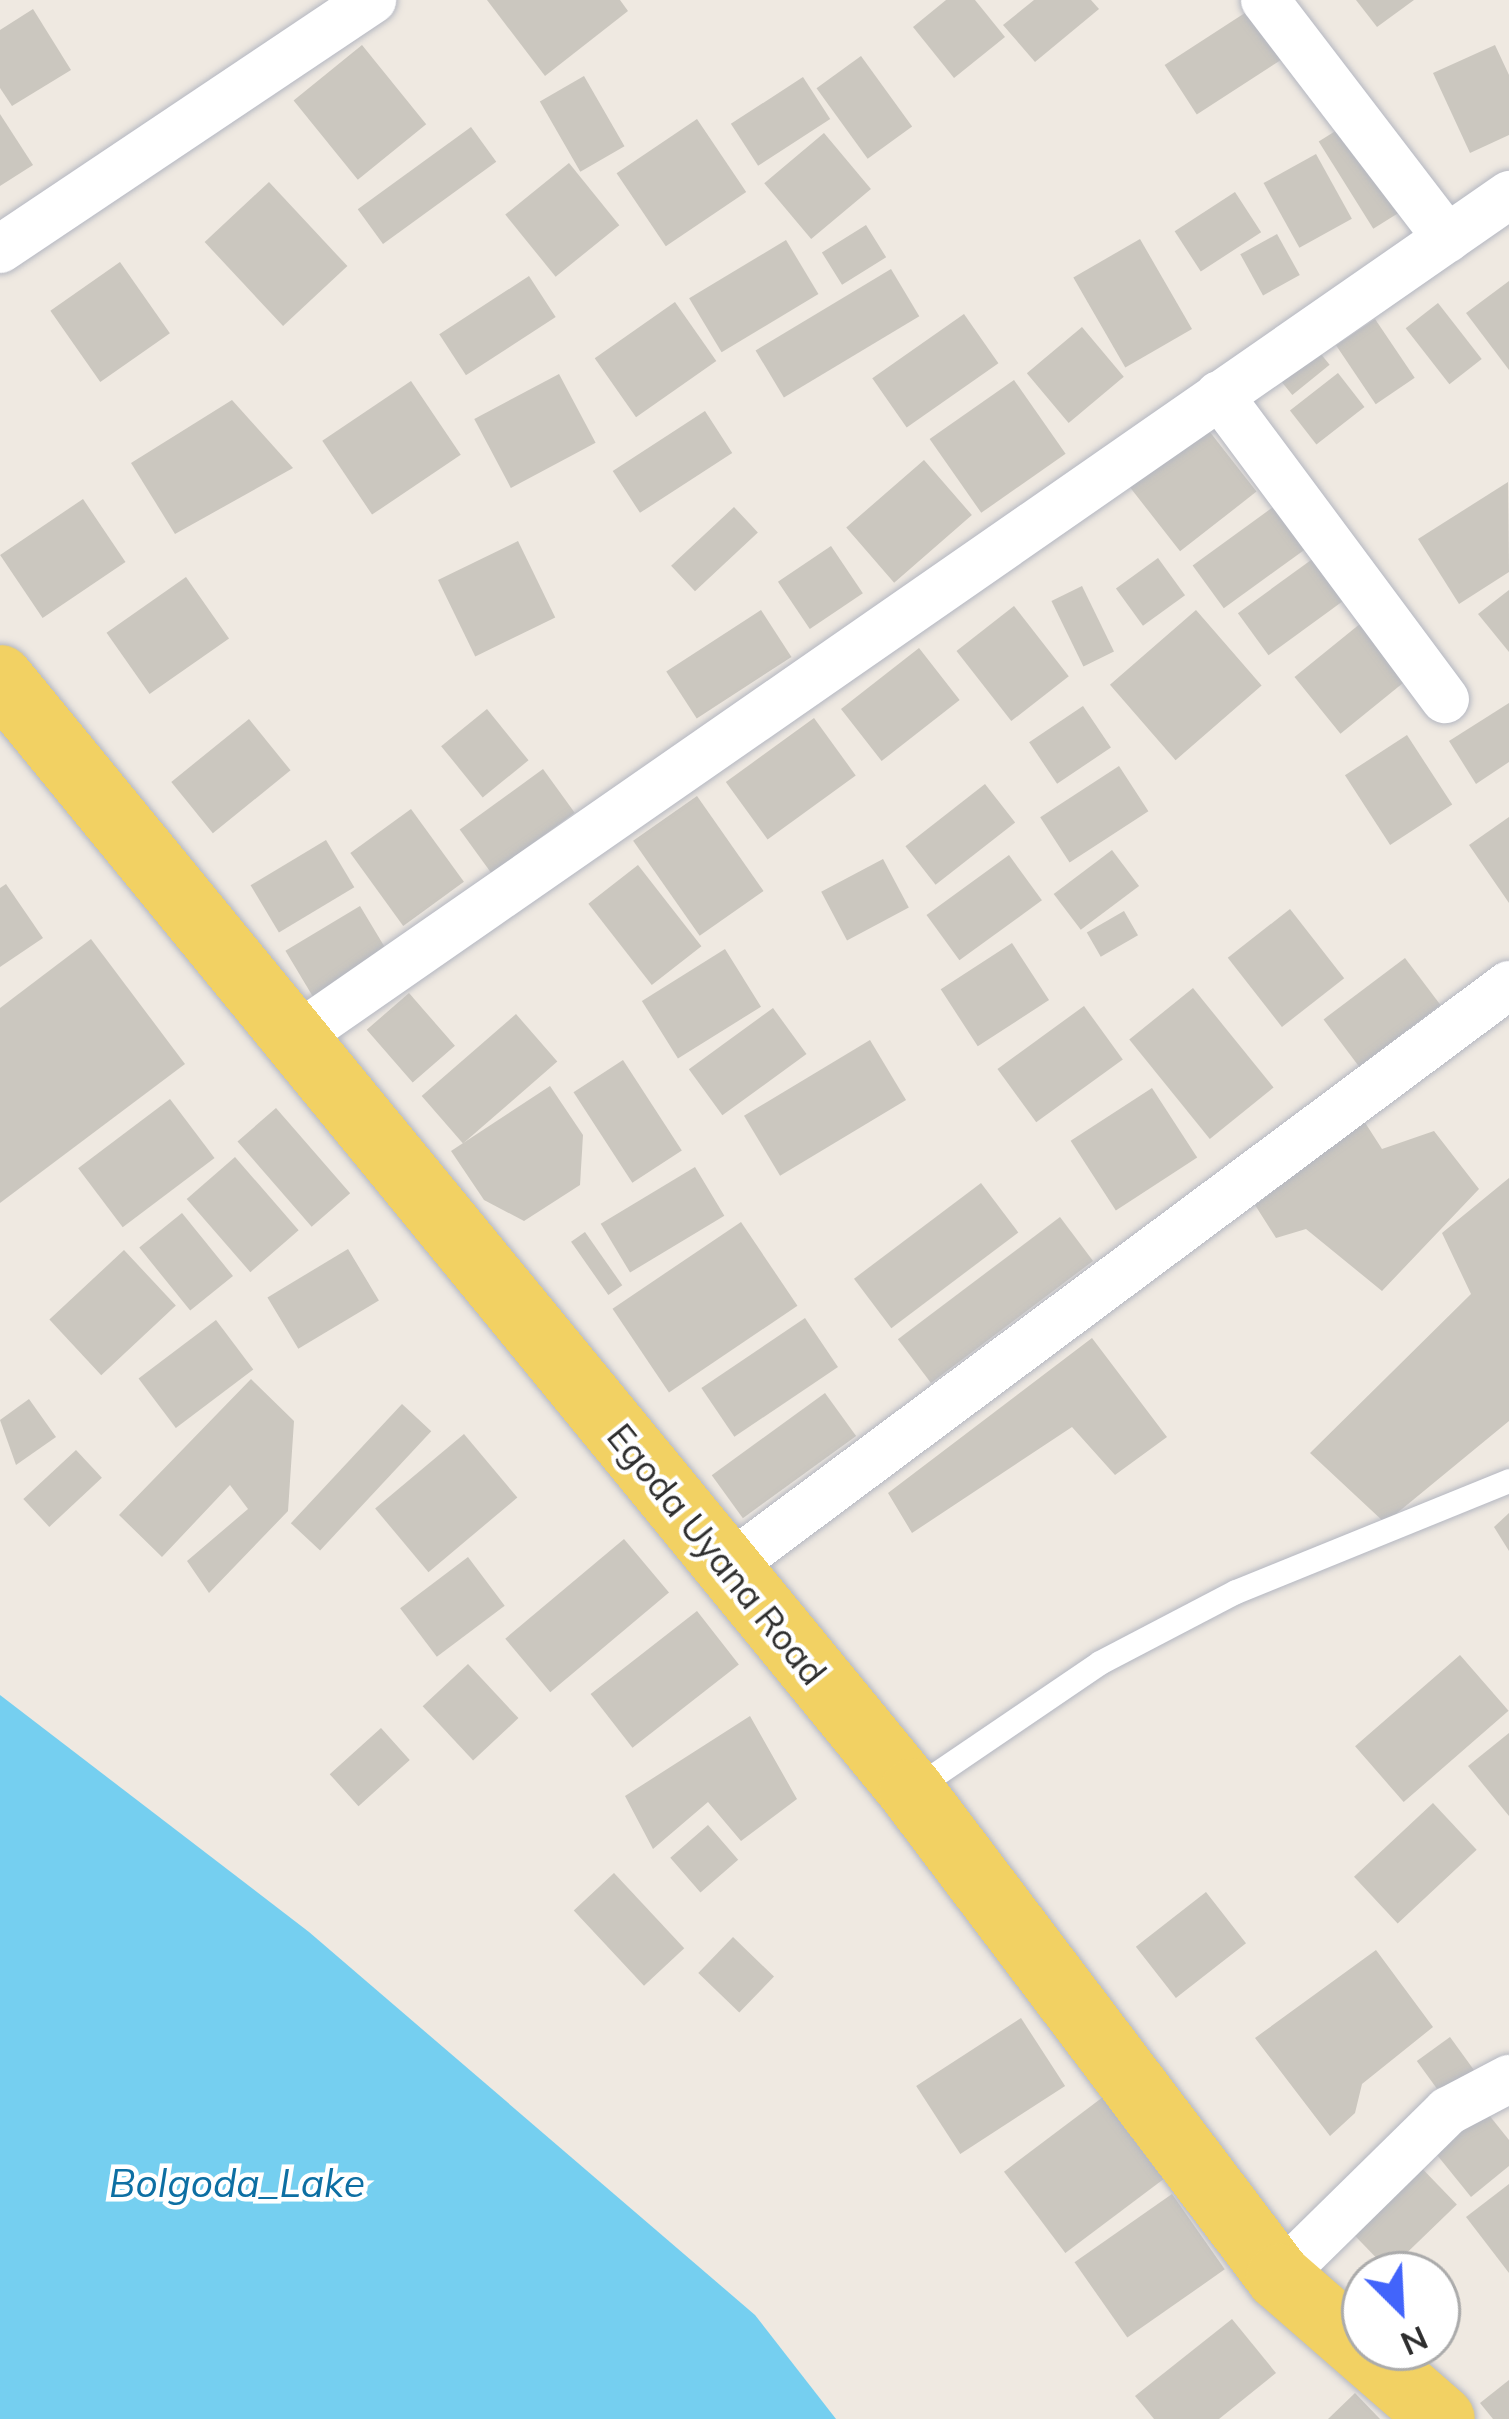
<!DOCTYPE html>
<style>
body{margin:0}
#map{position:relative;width:1509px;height:2419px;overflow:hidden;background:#efe9e1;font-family:Mulish,sans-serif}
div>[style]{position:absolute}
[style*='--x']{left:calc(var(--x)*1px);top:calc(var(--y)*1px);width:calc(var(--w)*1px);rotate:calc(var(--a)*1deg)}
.water>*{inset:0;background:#75cff0}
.building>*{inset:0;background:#cbc7bf;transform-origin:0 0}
.roads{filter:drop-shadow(0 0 3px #b4b7c1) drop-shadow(0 0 3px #b4b7c1)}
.lane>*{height:24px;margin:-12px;padding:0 12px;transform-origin:12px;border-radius:12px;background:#fff}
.street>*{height:48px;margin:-24px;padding:0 24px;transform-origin:24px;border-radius:24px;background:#fff}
.primary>*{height:66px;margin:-33px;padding:0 33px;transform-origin:33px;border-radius:33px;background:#f2d163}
span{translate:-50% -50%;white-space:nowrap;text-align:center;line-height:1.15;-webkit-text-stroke:9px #fff;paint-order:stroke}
.street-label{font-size:36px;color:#2e2e2e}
.water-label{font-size:39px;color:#0d6fa3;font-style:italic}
.north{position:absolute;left:1341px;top:2251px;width:120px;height:120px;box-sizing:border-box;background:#fff;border:3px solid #ababab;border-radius:50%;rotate:156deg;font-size:33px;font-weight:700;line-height:48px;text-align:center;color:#2e2e2e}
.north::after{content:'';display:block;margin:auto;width:42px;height:54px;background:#4264fb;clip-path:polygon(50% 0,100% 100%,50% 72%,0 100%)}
</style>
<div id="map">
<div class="water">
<div style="clip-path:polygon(0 1695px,309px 1932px,755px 2315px,836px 2419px,0 2419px)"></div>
</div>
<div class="building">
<div style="clip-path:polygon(487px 0,620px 0,628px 11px,545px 76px)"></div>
<div style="clip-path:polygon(946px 0,975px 0,1005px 37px,954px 78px,913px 27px)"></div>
<div style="clip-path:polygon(1034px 0,1091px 0,1099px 9px,1035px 62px,1003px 25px)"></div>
<div style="clip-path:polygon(1356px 0,1414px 0,1377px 27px)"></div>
<div style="clip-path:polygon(33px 9px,71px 70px,12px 106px,0 88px,0 30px)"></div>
<div style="left:1251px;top:9px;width:59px;height:103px;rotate:57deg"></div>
<div style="left:362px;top:45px;width:102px;height:88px;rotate:51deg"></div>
<div style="clip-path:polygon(1495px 45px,1509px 75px,1509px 135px,1470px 153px,1433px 73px)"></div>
<div style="left:861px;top:56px;width:87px;height:55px;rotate:54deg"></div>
<div style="left:584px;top:76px;width:81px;height:51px;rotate:60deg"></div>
<div style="left:803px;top:77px;width:50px;height:86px;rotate:57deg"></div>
<div style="clip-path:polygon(0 114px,33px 165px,0 186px)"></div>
<div style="left:697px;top:119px;width:88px;height:97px;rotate:56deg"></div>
<div style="left:1345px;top:125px;width:103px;height:31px;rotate:58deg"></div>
<div style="left:471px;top:127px;width:43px;height:140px;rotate:54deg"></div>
<div style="left:824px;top:133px;width:73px;height:78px;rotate:50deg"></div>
<div style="left:1316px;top:154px;width:74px;height:60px;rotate:61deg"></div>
<div style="left:569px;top:163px;width:80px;height:82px;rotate:51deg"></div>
<div style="left:269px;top:182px;width:115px;height:88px;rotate:47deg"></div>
<div style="left:1235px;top:192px;width:48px;height:72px;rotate:57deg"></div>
<div style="left:866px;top:225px;width:38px;height:52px;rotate:58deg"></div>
<div style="left:1277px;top:234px;width:47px;height:42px;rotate:61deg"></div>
<div style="left:1140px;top:239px;width:104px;height:77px;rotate:60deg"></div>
<div style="left:786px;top:240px;width:63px;height:113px;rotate:59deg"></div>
<div style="left:120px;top:262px;width:87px;height:85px;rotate:55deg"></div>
<div style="left:891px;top:269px;width:55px;height:158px;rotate:59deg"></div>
<div style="left:529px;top:276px;width:49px;height:107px;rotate:57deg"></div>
<div style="clip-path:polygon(1509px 281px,1509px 370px,1466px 313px)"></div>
<div style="left:675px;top:302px;width:72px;height:98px;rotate:55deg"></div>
<div style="left:1438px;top:303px;width:71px;height:41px;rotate:52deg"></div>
<div style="left:964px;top:314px;width:60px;height:112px;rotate:55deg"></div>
<div style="left:1375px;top:319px;width:71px;height:47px;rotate:56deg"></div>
<div style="left:1082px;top:327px;width:65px;height:72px;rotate:50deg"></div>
<div style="left:1312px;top:343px;width:28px;height:48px;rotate:51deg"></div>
<div style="left:1338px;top:373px;width:43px;height:61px;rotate:52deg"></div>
<div style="left:559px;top:374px;width:78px;height:96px;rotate:62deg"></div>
<div style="left:1014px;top:380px;width:90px;height:103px;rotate:55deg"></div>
<div style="left:411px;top:381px;width:89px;height:107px;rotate:56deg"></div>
<div style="clip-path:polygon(232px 400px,293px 468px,175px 534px,131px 463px)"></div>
<div style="left:705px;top:411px;width:50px;height:110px;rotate:57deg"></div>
<div style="left:1206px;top:427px;width:82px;height:97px;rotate:52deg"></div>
<div style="left:924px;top:460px;width:73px;height:103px;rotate:49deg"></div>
<div style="clip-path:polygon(1508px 482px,1509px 572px,1459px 604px,1418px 539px)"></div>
<div style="left:83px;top:499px;width:76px;height:100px;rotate:56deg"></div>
<div style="left:1280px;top:502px;width:53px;height:108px;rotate:54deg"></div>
<div style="left:734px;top:507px;width:35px;height:86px;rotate:47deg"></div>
<div style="left:518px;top:541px;width:85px;height:89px;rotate:64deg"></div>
<div style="left:831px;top:546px;width:57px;height:64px;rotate:56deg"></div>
<div style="left:1318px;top:555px;width:52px;height:99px;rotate:54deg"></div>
<div style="left:1158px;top:558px;width:46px;height:52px;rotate:54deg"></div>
<div style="left:186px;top:577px;width:75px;height:97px;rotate:55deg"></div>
<div style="left:1082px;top:586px;width:73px;height:34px;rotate:64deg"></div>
<div style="clip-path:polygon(1509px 590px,1509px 652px,1478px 614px)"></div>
<div style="left:1014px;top:606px;width:89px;height:73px;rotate:52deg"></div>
<div style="left:761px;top:610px;width:56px;height:113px;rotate:57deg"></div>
<div style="left:1196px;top:610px;width:100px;height:114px;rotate:49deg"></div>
<div style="left:1366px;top:619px;width:73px;height:92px;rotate:51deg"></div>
<div style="left:919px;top:648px;width:66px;height:99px;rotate:52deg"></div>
<div style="clip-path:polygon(1509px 703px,1509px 762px,1476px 784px,1449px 741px)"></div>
<div style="left:1083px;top:706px;width:50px;height:65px;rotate:56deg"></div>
<div style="left:487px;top:709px;width:66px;height:59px;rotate:51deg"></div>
<div style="left:814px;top:718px;width:71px;height:109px;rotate:54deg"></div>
<div style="left:249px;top:719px;width:66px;height:100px;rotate:51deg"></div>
<div style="left:1407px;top:735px;width:83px;height:74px;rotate:57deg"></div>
<div style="left:1119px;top:766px;width:54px;height:94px;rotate:57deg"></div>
<div style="left:543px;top:769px;width:54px;height:103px;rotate:54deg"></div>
<div style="left:985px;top:784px;width:49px;height:101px;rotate:52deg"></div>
<div style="left:697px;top:796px;width:116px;height:78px;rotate:55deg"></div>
<div style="left:411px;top:809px;width:90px;height:75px;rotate:54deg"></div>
<div style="clip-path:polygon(1509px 817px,1509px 903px,1469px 845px)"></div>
<div style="left:326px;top:840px;width:55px;height:88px;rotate:59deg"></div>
<div style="left:1112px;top:850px;width:45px;height:73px;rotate:53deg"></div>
<div style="left:1009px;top:855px;width:56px;height:102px;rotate:54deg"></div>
<div style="left:883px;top:859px;width:55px;height:70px;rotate:62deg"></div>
<div style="left:638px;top:865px;width:103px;height:63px;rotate:52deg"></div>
<div style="clip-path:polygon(6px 884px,43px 938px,0 967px,0 888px)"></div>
<div style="left:360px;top:906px;width:57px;height:87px;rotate:59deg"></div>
<div style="left:1290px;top:909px;width:88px;height:79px;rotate:52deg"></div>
<div style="left:1124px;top:911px;width:28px;height:43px;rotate:60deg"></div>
<div style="clip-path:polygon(91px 939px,185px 1064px,0 1203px,0 1008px)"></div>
<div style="left:1012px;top:943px;width:68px;height:85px;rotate:57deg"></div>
<div style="left:725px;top:949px;width:68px;height:98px;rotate:58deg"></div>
<div style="left:1405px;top:958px;width:59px;height:102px;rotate:53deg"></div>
<div style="left:1193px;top:988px;width:128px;height:82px;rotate:51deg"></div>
<div style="left:409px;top:993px;width:70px;height:56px;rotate:49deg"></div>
<div style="left:1084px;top:1006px;width:66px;height:107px;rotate:54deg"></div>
<div style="left:773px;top:1008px;width:57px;height:104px;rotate:54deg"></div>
<div style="left:516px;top:1014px;width:63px;height:125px;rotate:49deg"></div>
<div style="left:870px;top:1040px;width:70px;height:147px;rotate:59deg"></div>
<div style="left:623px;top:1060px;width:108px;height:59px;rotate:57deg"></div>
<div style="clip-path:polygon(550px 1086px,583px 1135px,580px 1185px,524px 1221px,484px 1200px,451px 1151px)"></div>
<div style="left:1152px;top:1088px;width:83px;height:97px;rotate:57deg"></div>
<div style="left:170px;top:1099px;width:74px;height:115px;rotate:53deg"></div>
<div style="left:276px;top:1108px;width:113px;height:51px;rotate:49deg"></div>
<div style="clip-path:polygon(1364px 1121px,1382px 1149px,1434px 1131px,1479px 1189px,1382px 1291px,1306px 1229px,1276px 1238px,1255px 1205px)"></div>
<div style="left:235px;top:1157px;width:97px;height:64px;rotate:49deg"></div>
<div style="left:695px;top:1167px;width:57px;height:110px;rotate:59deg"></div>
<div style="clip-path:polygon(1509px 1178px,1509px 1421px,1385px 1523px,1310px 1453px,1471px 1294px,1442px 1233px)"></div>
<div style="left:981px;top:1183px;width:62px;height:159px;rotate:53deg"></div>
<div style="left:182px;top:1213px;width:81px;height:55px;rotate:51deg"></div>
<div style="left:1060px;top:1217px;width:55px;height:203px;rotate:53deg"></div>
<div style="left:741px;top:1222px;width:101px;height:155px;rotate:56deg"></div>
<div style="left:585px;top:1232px;width:65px;height:17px;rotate:55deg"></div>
<div style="left:348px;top:1249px;width:60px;height:94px;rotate:59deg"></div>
<div style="left:124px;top:1250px;width:76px;height:102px;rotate:47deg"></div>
<div style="left:805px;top:1318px;width:59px;height:125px;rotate:56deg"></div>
<div style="left:216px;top:1320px;width:62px;height:97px;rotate:53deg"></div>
<div style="clip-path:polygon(1092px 1338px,1167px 1437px,1115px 1475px,1072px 1427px,912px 1533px,888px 1493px)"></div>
<div style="clip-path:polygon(251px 1379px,294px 1421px,288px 1511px,209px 1593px,187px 1561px,248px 1509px,230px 1485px,162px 1557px,119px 1515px)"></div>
<div style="left:825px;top:1393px;width:53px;height:140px;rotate:54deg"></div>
<div style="clip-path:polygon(29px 1399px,56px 1437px,16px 1465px,0 1420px)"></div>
<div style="left:402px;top:1404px;width:40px;height:163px;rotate:43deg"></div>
<div style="left:464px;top:1434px;width:83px;height:116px;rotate:50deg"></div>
<div style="left:76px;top:1450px;width:38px;height:72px;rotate:47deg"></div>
<div style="clip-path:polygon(1509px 1513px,1509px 1551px,1494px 1527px)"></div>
<div style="left:624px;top:1539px;width:70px;height:155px;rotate:50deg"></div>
<div style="left:468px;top:1557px;width:61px;height:85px;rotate:53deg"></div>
<div style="left:697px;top:1611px;width:68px;height:135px;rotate:52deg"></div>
<div style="left:1460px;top:1655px;width:74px;height:139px;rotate:49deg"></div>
<div style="left:468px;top:1664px;width:74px;height:62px;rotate:47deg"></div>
<div style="clip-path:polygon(750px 1716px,797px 1799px,741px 1841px,708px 1802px,653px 1849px,625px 1796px)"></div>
<div style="left:381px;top:1728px;width:43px;height:69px;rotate:48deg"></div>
<div style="clip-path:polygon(1509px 1733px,1509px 1816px,1468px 1766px)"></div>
<div style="left:1433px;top:1803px;width:64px;height:108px;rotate:47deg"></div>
<div style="left:708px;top:1825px;width:46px;height:50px;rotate:49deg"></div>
<div style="left:614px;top:1873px;width:103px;height:55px;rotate:47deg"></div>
<div style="left:1206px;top:1892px;width:65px;height:89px;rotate:52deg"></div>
<div style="left:733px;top:1937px;width:57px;height:50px;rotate:44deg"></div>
<div style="clip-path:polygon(1376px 1950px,1433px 2027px,1362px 2084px,1355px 2113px,1330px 2136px,1255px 2038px)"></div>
<div style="left:1021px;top:2018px;width:81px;height:125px;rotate:57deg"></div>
<div style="left:1450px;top:2037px;width:42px;height:41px;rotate:54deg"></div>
<div style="left:1103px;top:2097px;width:102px;height:124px;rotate:53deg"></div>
<div style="clip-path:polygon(1485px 2110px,1509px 2140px,1509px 2166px,1471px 2197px,1433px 2150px)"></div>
<div style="left:1411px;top:2157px;width:66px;height:95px;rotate:46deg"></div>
<div style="clip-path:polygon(1509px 2184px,1509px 2273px,1466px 2217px)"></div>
<div style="left:1172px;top:2194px;width:92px;height:119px;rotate:55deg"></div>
<div style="clip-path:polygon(1232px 2319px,1276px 2373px,1219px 2419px,1154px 2419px,1135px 2396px)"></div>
<div style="clip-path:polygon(1509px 2380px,1509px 2419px,1493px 2419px,1480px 2403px)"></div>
<div style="clip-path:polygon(1355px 2393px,1380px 2419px,1328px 2419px)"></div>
</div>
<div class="roads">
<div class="lane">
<div style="--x:912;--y:1791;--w:227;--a:-34.2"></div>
<div style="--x:1100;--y:1663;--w:153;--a:-27.6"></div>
<div style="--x:1236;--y:1592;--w:295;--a:-22.1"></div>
</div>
<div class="street">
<div style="--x:1265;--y:0;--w:300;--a:52.6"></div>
<div style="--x:0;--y:249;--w:448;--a:-33.8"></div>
<div style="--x:1219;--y:395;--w:379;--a:53.4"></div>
<div style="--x:292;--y:1040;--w:1482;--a:-34.77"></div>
<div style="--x:728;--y:1567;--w:974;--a:-36.69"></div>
<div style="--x:1279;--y:2277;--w:237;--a:-44.5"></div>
<div style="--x:1448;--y:2111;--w:69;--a:-27.7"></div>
</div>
<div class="primary">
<div style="--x:0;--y:678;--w:1440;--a:50.69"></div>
<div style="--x:912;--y:1792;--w:608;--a:52.89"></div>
<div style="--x:1279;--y:2277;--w:216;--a:41.1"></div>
</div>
</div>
<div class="street-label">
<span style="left:717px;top:1554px;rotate:51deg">Egoda Uyana Road</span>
</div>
<div class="water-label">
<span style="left:237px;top:2183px">Bolgoda_Lake</span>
</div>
<div class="north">N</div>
</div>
